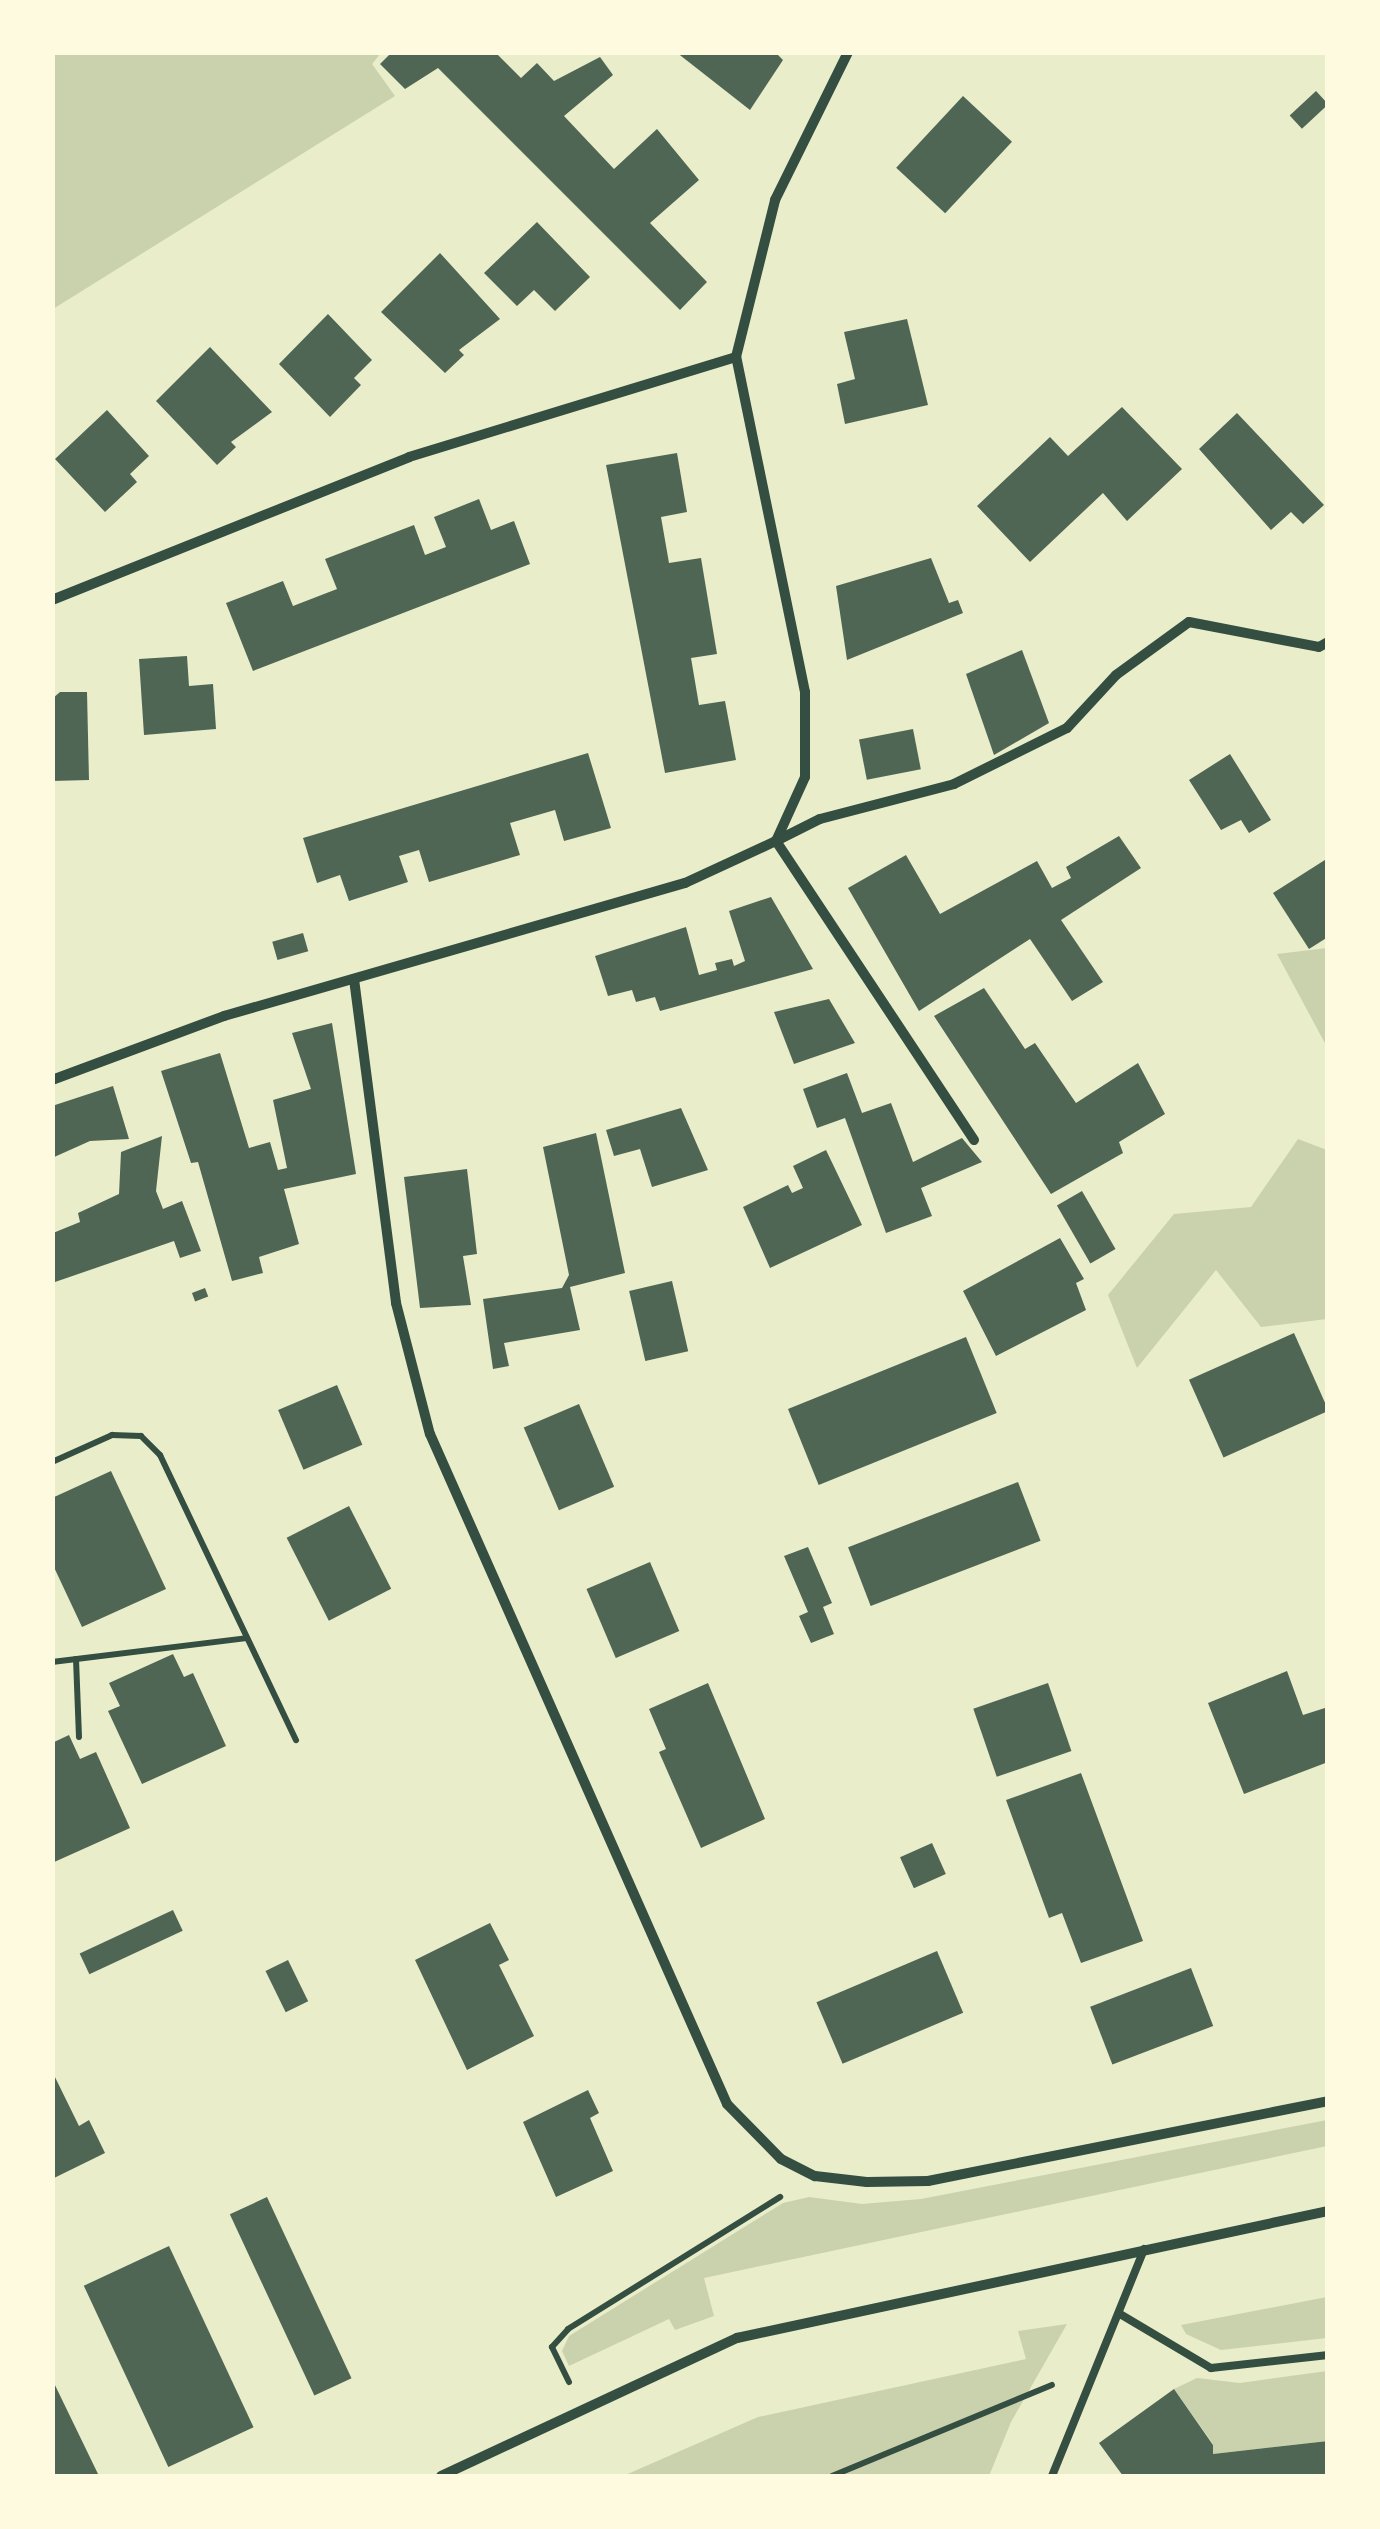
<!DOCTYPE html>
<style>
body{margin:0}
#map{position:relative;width:1380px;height:2529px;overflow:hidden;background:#e9edc9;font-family:Quicksand,sans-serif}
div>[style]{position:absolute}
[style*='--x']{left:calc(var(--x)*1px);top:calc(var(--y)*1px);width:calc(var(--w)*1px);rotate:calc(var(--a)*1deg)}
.green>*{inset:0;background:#cad2ad}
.building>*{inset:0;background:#4f6655;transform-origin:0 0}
.path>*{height:6px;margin:-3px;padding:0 3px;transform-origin:3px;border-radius:3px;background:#344e41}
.service>*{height:8px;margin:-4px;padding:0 4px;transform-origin:4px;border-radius:4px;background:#344e41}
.minor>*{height:10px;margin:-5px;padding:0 5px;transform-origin:5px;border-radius:5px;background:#344e41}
span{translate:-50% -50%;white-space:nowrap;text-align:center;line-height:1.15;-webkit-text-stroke:10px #fefae0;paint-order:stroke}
.frame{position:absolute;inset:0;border:55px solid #fefae0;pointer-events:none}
</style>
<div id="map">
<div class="green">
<div style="clip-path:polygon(53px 52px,381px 53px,372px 64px,395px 96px,53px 309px)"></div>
<div style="clip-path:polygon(1327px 948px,1328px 948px,1327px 1047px,1277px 954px)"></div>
<div style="clip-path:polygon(1298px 1139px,1327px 1150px,1327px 1319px,1261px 1327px,1216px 1270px,1137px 1368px,1108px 1295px,1174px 1214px,1251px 1207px)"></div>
<div style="clip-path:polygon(1327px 2120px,1327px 2146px,704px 2278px,714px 2316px,675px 2330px,669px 2319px,569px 2366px,562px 2351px,569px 2336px,783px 2203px,809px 2197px,862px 2204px,921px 2199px)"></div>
<div style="clip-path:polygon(1327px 2297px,1327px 2338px,1221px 2350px,1186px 2334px,1181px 2325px)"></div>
<div style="clip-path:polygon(1067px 2324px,1011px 2422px,989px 2476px,623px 2476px,758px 2417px,1026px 2359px,1018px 2331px)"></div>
<div style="clip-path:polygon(1327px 2371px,1327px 2441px,1213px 2454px,1213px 2444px,1174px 2389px,1197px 2378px,1240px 2383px)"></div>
</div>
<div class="building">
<div style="clip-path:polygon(392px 52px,495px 52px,521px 78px,537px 63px,554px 81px,600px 57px,613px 75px,564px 116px,614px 169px,657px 129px,699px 180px,650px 223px,707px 282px,680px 310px,438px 68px,405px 89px,380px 64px)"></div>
<div style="clip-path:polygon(676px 52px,775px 52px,783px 60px,750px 110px)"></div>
<div style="left:1316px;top:91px;width:18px;height:36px;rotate:47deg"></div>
<div style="left:963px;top:96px;width:67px;height:98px;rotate:43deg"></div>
<div style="clip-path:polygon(537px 222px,590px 277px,555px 311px,534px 290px,517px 306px,484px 273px)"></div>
<div style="clip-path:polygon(440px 253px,500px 319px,459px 350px,464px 355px,445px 373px,381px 312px)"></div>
<div style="clip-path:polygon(328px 314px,372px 360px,354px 378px,361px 385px,330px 417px,279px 364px)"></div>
<div style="clip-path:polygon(907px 319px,928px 405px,845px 424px,837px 384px,855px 379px,844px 332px)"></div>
<div style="clip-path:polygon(210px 347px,272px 412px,231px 442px,236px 447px,217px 465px,156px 401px)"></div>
<div style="clip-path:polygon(1122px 407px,1182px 469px,1127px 521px,1103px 493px,1030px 562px,977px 506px,1050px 437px,1068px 456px)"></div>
<div style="clip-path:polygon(107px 410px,149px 456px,130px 474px,137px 482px,105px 512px,55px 459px)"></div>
<div style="clip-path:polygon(1237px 413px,1324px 505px,1303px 524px,1291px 512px,1271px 530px,1199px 449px)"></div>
<div style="clip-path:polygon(677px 453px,687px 512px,661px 517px,669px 563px,701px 558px,717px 654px,691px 658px,699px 705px,725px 701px,736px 760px,665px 773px,606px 465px)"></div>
<div style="clip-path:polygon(479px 499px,491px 530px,514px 521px,530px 564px,253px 671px,226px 603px,283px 581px,293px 606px,337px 589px,325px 559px,414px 525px,425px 555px,446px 547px,434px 517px)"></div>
<div style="clip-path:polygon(931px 558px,949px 603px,958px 600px,963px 613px,847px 660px,836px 586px)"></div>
<div style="clip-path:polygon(1022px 650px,1049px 723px,994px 755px,966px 674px)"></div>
<div style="clip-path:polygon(187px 656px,189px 686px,213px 684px,216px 729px,144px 735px,139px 659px)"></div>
<div style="clip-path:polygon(60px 692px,87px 692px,89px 780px,52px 781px,52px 699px)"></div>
<div style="left:913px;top:729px;width:41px;height:55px;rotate:79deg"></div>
<div style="clip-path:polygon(588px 753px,611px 828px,564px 841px,555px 810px,510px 823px,520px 855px,429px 882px,419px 850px,399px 856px,408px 882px,349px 901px,340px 875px,317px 883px,303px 838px)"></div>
<div style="clip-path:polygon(1230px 754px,1271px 820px,1249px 833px,1241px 820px,1221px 830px,1189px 780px)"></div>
<div style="clip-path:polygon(1119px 836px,1141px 868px,1061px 920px,1103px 982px,1072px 1001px,1030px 939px,919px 1011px,848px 888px,906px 855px,940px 914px,1037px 861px,1052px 888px,1071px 878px,1066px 867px)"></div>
<div style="clip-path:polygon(1328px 858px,1328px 937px,1309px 949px,1273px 893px)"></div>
<div style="clip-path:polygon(771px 897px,813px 969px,660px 1011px,655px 997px,636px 1002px,632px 990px,608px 996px,595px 956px,686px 927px,699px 975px,717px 970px,715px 963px,732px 959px,734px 966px,745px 961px,729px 911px)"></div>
<div style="left:303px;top:933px;width:19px;height:32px;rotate:74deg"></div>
<div style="clip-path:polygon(984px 988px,1025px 1049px,1035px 1043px,1076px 1103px,1138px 1063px,1165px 1114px,1119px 1142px,1123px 1153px,1051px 1194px,934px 1016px)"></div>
<div style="clip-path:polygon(829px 999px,855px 1043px,794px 1064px,774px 1012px)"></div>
<div style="clip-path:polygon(332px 1023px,356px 1174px,284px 1189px,299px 1244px,259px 1257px,263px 1273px,232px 1281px,198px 1162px,191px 1163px,161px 1071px,220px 1053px,249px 1148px,270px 1142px,278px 1170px,287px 1168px,273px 1100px,311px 1089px,292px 1033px)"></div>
<div style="clip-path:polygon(847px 1073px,862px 1113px,891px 1103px,913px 1162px,962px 1138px,982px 1162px,921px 1188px,932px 1216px,886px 1233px,845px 1118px,817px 1128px,803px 1089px)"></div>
<div style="clip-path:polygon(113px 1086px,129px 1139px,90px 1141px,52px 1158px,52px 1106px)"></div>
<div style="clip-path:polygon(681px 1108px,708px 1170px,652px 1187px,640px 1149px,614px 1156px,606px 1130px)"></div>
<div style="clip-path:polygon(596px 1133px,625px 1273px,570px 1287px,580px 1330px,504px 1343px,509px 1366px,493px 1369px,483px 1299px,562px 1288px,569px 1275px,543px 1147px)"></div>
<div style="clip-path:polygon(162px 1136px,156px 1191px,163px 1209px,182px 1201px,201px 1251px,180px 1258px,174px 1241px,55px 1282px,53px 1233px,80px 1222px,78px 1213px,119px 1194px,121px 1152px)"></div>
<div style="clip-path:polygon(826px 1150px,862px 1225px,770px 1268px,743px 1207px,788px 1185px,792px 1193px,803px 1188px,793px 1166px)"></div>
<div style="clip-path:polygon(467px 1169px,477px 1254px,463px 1256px,471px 1305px,420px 1308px,404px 1177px)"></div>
<div style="left:1082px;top:1191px;width:67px;height:29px;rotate:60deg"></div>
<div style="clip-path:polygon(1060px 1238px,1084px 1279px,1076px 1283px,1086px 1310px,996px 1356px,963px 1291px)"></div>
<div style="left:672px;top:1281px;width:72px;height:44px;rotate:77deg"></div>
<div style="left:205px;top:1288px;width:9px;height:14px;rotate:69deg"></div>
<div style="left:1294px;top:1333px;width:85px;height:115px;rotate:66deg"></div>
<div style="left:966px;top:1337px;width:82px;height:192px;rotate:68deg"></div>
<div style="left:337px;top:1385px;width:65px;height:64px;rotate:67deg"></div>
<div style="left:579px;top:1404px;width:90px;height:60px;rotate:67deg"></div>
<div style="clip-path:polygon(111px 1471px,166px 1589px,82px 1627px,52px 1563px,52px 1498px)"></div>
<div style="left:1018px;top:1482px;width:63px;height:182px;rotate:69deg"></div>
<div style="left:349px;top:1506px;width:93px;height:70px;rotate:63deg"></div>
<div style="clip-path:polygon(808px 1547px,832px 1603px,823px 1607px,834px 1634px,811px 1643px,799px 1616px,808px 1612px,784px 1556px)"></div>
<div style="left:650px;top:1562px;width:75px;height:69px;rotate:67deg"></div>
<div style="clip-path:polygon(173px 1654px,184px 1677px,193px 1673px,226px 1746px,142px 1784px,108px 1711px,120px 1706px,109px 1683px)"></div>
<div style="clip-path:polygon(1287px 1671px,1303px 1715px,1328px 1707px,1328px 1762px,1244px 1794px,1208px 1703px)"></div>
<div style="clip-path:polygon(708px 1683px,765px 1819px,701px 1848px,659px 1752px,666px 1749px,649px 1709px)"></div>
<div style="left:1048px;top:1683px;width:72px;height:79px;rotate:71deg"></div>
<div style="clip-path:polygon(69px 1735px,80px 1759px,96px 1752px,130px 1828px,52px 1863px,52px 1743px)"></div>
<div style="clip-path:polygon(1081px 1773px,1143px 1941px,1081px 1963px,1062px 1913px,1049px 1918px,1006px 1800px)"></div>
<div style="left:932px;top:1843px;width:34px;height:35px;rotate:66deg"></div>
<div style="left:173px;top:1910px;width:23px;height:103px;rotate:65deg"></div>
<div style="clip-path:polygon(490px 1923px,509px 1960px,499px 1965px,534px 2036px,467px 2070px,415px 1960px)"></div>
<div style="left:937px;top:1951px;width:67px;height:131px;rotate:67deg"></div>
<div style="left:288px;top:1960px;width:46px;height:25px;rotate:64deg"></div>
<div style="left:1191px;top:1968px;width:62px;height:108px;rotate:69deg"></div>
<div style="clip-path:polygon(52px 2071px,79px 2126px,89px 2120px,105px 2153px,52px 2179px)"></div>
<div style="clip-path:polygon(588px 2090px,599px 2113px,590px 2118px,613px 2171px,556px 2197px,523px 2122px)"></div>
<div style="left:267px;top:2197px;width:200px;height:41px;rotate:65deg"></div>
<div style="left:169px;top:2246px;width:200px;height:94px;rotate:65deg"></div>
<div style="clip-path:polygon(52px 2379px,99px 2476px,52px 2476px)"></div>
<div style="clip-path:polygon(1174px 2389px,1213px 2445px,1213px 2454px,1328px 2441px,1328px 2476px,1123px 2476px,1099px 2443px)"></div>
</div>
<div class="path">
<div style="--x:52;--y:1462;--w:66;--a:-24.2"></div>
<div style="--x:112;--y:1435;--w:29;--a:2"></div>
<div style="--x:141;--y:1436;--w:27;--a:45"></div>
<div style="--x:160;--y:1455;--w:316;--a:64.5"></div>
<div style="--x:76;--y:1659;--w:78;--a:87.8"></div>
<div style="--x:52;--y:1662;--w:196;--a:-7"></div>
<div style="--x:569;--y:2382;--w:39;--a:-116"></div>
<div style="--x:552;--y:2347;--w:24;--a:-48"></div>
<div style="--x:568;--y:2329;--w:250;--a:-31.9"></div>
<div style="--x:832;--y:2476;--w:238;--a:-22.5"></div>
</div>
<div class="service">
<div style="--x:1120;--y:2314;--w:106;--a:30.7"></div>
<div style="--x:1211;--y:2368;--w:118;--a:-6.3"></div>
<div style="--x:1052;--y:2476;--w:245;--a:-67.9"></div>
</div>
<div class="minor">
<div style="--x:52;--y:600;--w:385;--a:-21.8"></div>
<div style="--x:409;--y:457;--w:342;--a:-17"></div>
<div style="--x:354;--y:979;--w:327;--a:82.6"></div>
<div style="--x:396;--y:1303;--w:135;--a:75.5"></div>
<div style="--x:430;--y:1434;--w:733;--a:66.09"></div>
<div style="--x:727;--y:2104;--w:77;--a:45.5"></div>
<div style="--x:781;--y:2159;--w:38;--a:27"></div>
<div style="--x:815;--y:2176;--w:52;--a:6.6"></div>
<div style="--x:867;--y:2182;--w:61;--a:-0.9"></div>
<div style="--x:928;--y:2181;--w:408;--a:-11.3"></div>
<div style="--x:52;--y:1080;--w:184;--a:-20.4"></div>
<div style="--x:224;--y:1016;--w:480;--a:-16.1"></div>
<div style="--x:685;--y:883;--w:100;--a:-24.8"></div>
<div style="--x:776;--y:841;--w:70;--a:-65.6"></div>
<div style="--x:805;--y:777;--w:85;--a:-90"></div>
<div style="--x:805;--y:692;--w:342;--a:-101.6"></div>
<div style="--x:736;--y:357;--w:162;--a:-76"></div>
<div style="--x:775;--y:200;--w:165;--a:-63.7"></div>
<div style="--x:974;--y:1140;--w:359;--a:-123.5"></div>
<div style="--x:776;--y:841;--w:49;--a:-26.6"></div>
<div style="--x:820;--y:819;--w:138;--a:-14.6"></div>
<div style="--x:954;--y:784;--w:126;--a:-26.4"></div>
<div style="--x:1067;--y:728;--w:72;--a:-47.2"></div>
<div style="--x:1116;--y:675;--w:90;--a:-36"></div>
<div style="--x:1189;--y:622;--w:132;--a:10.9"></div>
<div style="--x:1319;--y:647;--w:10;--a:-29"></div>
<div style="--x:441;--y:2476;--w:327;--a:-25"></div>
<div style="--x:737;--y:2338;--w:604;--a:-12.13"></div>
</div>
<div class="frame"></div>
</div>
